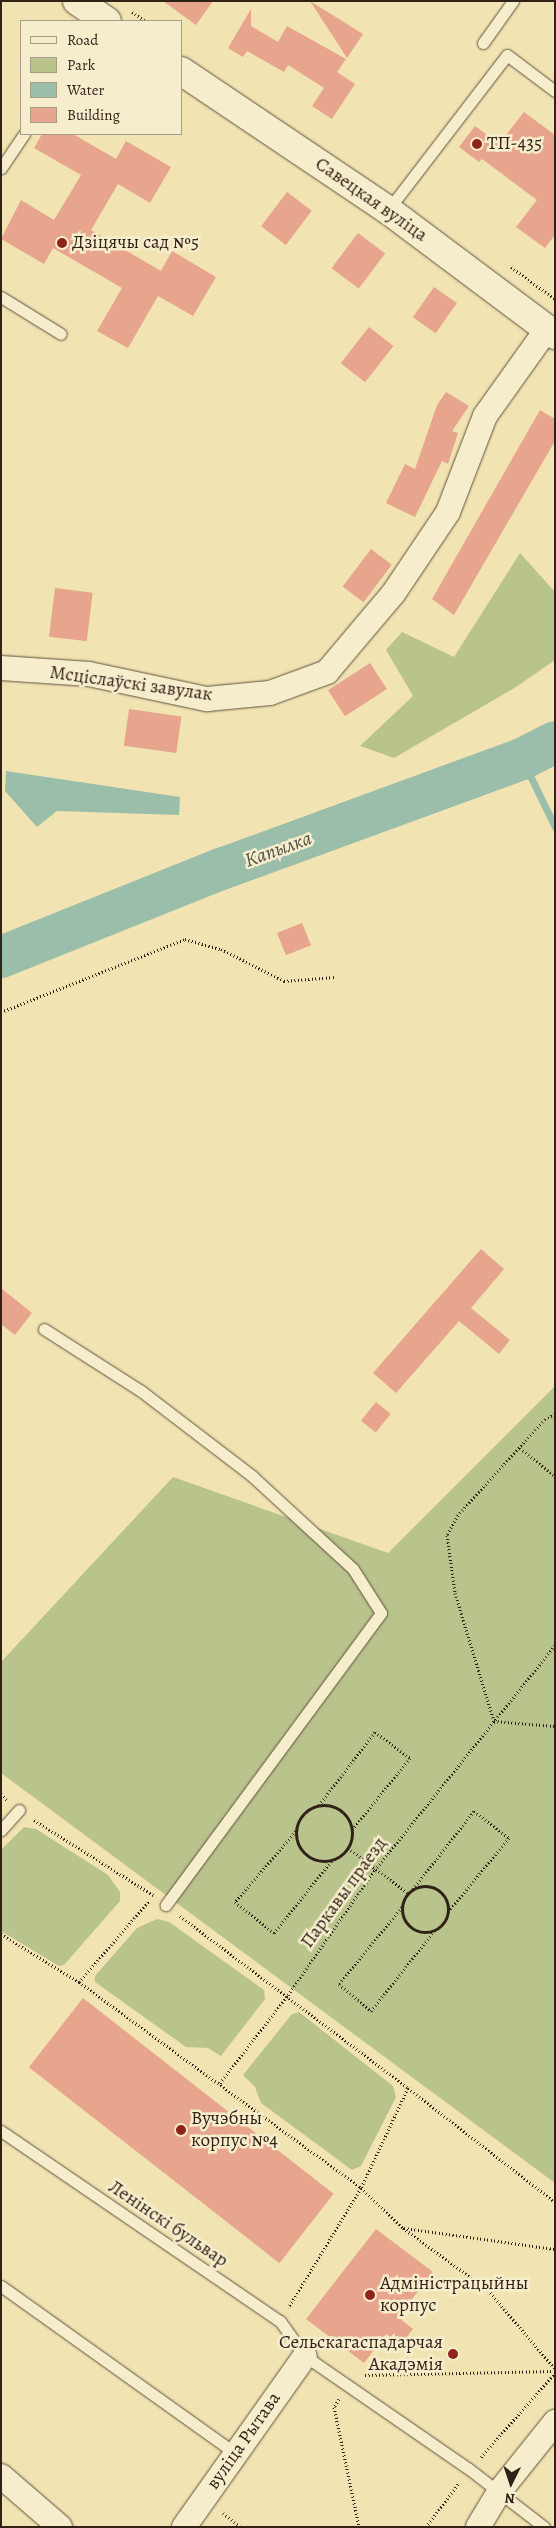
<!DOCTYPE html>
<meta charset="utf-8">
<style>
body{margin:0}
#map{position:relative;width:556px;height:2528px;overflow:hidden;background:#f1e3b2;font-family:Alegreya,serif}
div>[style]{position:absolute}
[style*='--x']{left:calc(var(--x)*1px);top:calc(var(--y)*1px);width:calc(var(--w)*1px);rotate:calc(var(--a)*1deg)}
.green>*{inset:0;background:#b9c48d}
.water>*{inset:0;background:#9bbeaa}
.stream>*{height:7px;margin:-3.5px;padding:0 3.5px;transform-origin:3.5px;border-radius:3.5px;background:#9bbeaa}
.river>*{height:42px;margin:-21px;padding:0 21px;transform-origin:21px;border-radius:21px;background:#9bbeaa}
.building>*{inset:0;background:#e7a58e;transform-origin:0 0}
.path>*{height:3px;margin-top:-1.5px;transform-origin:0;background:repeating-linear-gradient(90deg,#312218 0 1px,transparent 0 3.5px)}
.path>.ring{margin:-1.5px;padding:0;box-sizing:content-box;background:none;border:3px solid #312218;border-radius:50%}
.roads{filter:drop-shadow(0 0 1px #61523e) drop-shadow(0 0 1px #61523e)}
.service>*{height:11px;margin:-5.5px;padding:0 5.5px;transform-origin:5.5px;border-radius:5.5px;background:#f6edcd}
.minor>*{height:24px;margin:-12px;padding:0 12px;transform-origin:12px;border-radius:12px;background:#f6edcd}
.secondary>*{height:28px;margin:-14px;padding:0 14px;transform-origin:14px;border-radius:14px;background:#f6edcd}
.dots>*{width:14px;height:14px;translate:-50% -50%;box-sizing:border-box;border:2px solid #f6edcd;border-radius:50%}
span{translate:-50% -50%;white-space:nowrap;text-align:center;line-height:1.15;-webkit-text-stroke:5px #f6edcd;paint-order:stroke}
.poi-label{font-size:19px;color:#312218}
.left{translate:0 -50%;text-align:left}
.right{translate:-100% -50%;text-align:right}
.street-label{font-size:19px;color:#312218}
.water-label{font-size:20px;color:#515144;font-style:italic}
.frame{position:absolute;inset:0;border:2px solid #312218;pointer-events:none}
.legend{position:absolute;left:20px;top:20px;width:162px;height:115px;box-sizing:border-box;background:#f6edcd;border:1px solid #a79c85;margin:0;padding:6px 9px;list-style:none;font-size:15px;color:#312218}
.legend li{display:flex;align-items:center;gap:10px;height:25px}
.legend b{width:25px;border:1px solid #a79c85}
.north{position:absolute;left:486px;top:2458px;width:50px;height:50px;-webkit-text-stroke:4px #f6edcd;paint-order:stroke;rotate:184deg;font-size:14px;font-weight:700;line-height:20px;text-align:center;color:#312218}
.north::after{content:'';display:block;margin:auto;width:18px;height:22px;background:#312218;clip-path:polygon(50% 0,100% 100%,50% 72%,0 100%)}
</style>
<div id="map">
<div class="green">
<div style="clip-path:polygon(520px 553px,555px 592px,555px 660px,516px 687px,394px 758px,360px 746px,413px 696px,386px 650px,402px 632px,454px 657px)"></div>
<div style="clip-path:polygon(555px 1386px,555px 2183px,1px 1773px,1px 1662px,173px 1477px,388px 1553px)"></div>
<div style="clip-path:polygon(24px 1827px,36px 1829px,108px 1875px,120px 1892px,120px 1901px,64px 1965px,59px 1966px,1px 1931px,1px 1850px)"></div>
<div style="clip-path:polygon(157px 1919px,169px 1922px,264px 1990px,265px 1999px,221px 2056px,208px 2048px,186px 2047px,95px 1982px,95px 1976px,137px 1928px)"></div>
<div style="clip-path:polygon(299px 2012px,393px 2086px,396px 2097px,361px 2166px,352px 2170px,261px 2103px,255px 2087px,243px 2075px,292px 2014px)"></div>
</div>
<div class="water">
<div style="clip-path:polygon(6px 771px,180px 797px,179px 815px,57px 811px,37px 827px,5px 791px)"></div>
</div>
<div class="stream">
<div style="--x:522;--y:759;--w:76;--a:64.1"></div>
</div>
<div class="river">
<div style="--x:1;--y:957;--w:240;--a:-21.8"></div>
<div style="--x:224;--y:868;--w:317;--a:-20.1"></div>
<div style="--x:522;--y:759;--w:37;--a:-27"></div>
</div>
<div class="building">
<div style="clip-path:polygon(163px 1px,213px 1px,196px 25px)"></div>
<div style="clip-path:polygon(310px 1px,363px 34px,347px 58px)"></div>
<div style="clip-path:polygon(251px 9px,251px 26px,278px 42px,287px 26px,346px 59px,337px 72px,355px 84px,332px 119px,312px 106px,324px 88px,288px 65px,284px 72px,247px 51px,243px 57px,228px 48px)"></div>
<div style="clip-path:polygon(524px 112px,555px 135px,555px 235px,545px 248px,516px 227px,537px 200px,482px 159px,479px 162px,459px 147px,475px 126px,499px 144px)"></div>
<div style="clip-path:polygon(42px 134px,73px 134px,116px 159px,126px 141px,171px 167px,150px 203px,118px 184px,91px 230px,161px 271px,172px 251px,216px 277px,193px 316px,158px 296px,128px 348px,97px 331px,122px 288px,53px 248px,44px 264px,1px 239px,21px 200px,54px 220px,81px 175px,34px 148px)"></div>
<div style="left:287px;top:192px;width:31px;height:43px;rotate:37deg"></div>
<div style="left:358px;top:233px;width:34px;height:44px;rotate:37deg"></div>
<div style="left:434px;top:287px;width:28px;height:37px;rotate:35deg"></div>
<div style="left:369px;top:327px;width:31px;height:46px;rotate:38deg"></div>
<div style="clip-path:polygon(446px 392px,469px 406px,452px 431px,458px 433px,448px 464px,442px 461px,415px 517px,386px 503px,405px 464px,415px 469px,437px 405px)"></div>
<div style="clip-path:polygon(540px 410px,555px 419px,555px 441px,454px 615px,432px 599px)"></div>
<div style="left:371px;top:549px;width:26px;height:47px;rotate:37deg"></div>
<div style="left:55px;top:588px;width:38px;height:49px;rotate:7deg"></div>
<div style="left:370px;top:663px;width:31px;height:50px;rotate:57deg"></div>
<div style="left:129px;top:709px;width:53px;height:37px;rotate:8deg"></div>
<div style="left:302px;top:923px;width:24px;height:27px;rotate:68deg"></div>
<div style="clip-path:polygon(481px 1249px,504px 1269px,471px 1308px,510px 1340px,499px 1354px,459px 1321px,396px 1393px,373px 1373px)"></div>
<div style="clip-path:polygon(1px 1288px,32px 1313px,15px 1335px,1px 1324px)"></div>
<div style="left:376px;top:1402px;width:19px;height:24px;rotate:39deg"></div>
<div style="left:83px;top:1998px;width:318px;height:88px;rotate:38deg"></div>
<div style="clip-path:polygon(376px 2229px,433px 2272px,398px 2317px,413px 2329px,401px 2345px,386px 2334px,364px 2363px,306px 2319px)"></div>
</div>
<div class="path">
<div style="--x:132;--y:12;--w:17;--a:33"></div>
<div style="--x:511;--y:267;--w:54;--a:36"></div>
<div style="--x:1;--y:1012;--w:198;--a:-21.6"></div>
<div style="--x:185;--y:939;--w:37;--a:16"></div>
<div style="--x:221;--y:949;--w:71;--a:26.9"></div>
<div style="--x:284;--y:981;--w:51;--a:-4.5"></div>
<div style="--x:555;--y:1414;--w:11;--a:153"></div>
<div style="--x:545;--y:1419;--w:130;--a:132.2"></div>
<div style="--x:458;--y:1515;--w:23;--a:119"></div>
<div style="--x:447;--y:1535;--w:59;--a:82.1"></div>
<div style="--x:455;--y:1593;--w:134;--a:73.1"></div>
<div style="--x:494;--y:1721;--w:61;--a:4.7"></div>
<div style="--x:520;--y:1448;--w:45;--a:38.7"></div>
<div style="--x:1;--y:1794;--w:8;--a:45"></div>
<div style="--x:319;--y:1805;--w:92;--a:-52.5"></div>
<div style="--x:375;--y:1732;--w:44;--a:36.6"></div>
<div style="--x:410;--y:1758;--w:92;--a:128.9"></div>
<div class="ring" style="left:296px;top:1805px;width:53px;height:53px"></div>
<div style="--x:34;--y:1820;--w:141;--a:32.2"></div>
<div style="--x:296;--y:1831;--w:94;--a:130.7"></div>
<div style="--x:235;--y:1902;--w:50;--a:38.5"></div>
<div style="--x:274;--y:1933;--w:93;--a:-51.5"></div>
<div style="--x:348;--y:1848;--w:75;--a:36.9"></div>
<div class="ring" style="left:402px;top:1886px;width:43px;height:43px"></div>
<div style="--x:413;--y:1889;--w:99;--a:-52"></div>
<div style="--x:474;--y:1811;--w:44;--a:37.6"></div>
<div style="--x:509;--y:1838;--w:96;--a:129.5"></div>
<div style="--x:402;--y:1907;--w:99;--a:129.3"></div>
<div style="--x:339;--y:1984;--w:42;--a:40.2"></div>
<div style="--x:371;--y:2011;--w:103;--a:-51.7"></div>
<div style="--x:180;--y:1916;--w:286;--a:37"></div>
<div style="--x:408;--y:2088;--w:110;--a:115.2"></div>
<div style="--x:361;--y:2188;--w:140;--a:121.3"></div>
<div style="--x:1;--y:1934;--w:92;--a:31.6"></div>
<div style="--x:79;--y:1982;--w:349;--a:36.1"></div>
<div style="--x:361;--y:2188;--w:58;--a:43.6"></div>
<div style="--x:403;--y:2228;--w:105;--a:36.1"></div>
<div style="--x:488;--y:2290;--w:104;--a:49.7"></div>
<div style="--x:79;--y:1982;--w:107;--a:-49.2"></div>
<div style="--x:220;--y:2083;--w:111;--a:-52.3"></div>
<div style="--x:288;--y:1995;--w:152;--a:-55.2"></div>
<div style="--x:375;--y:1870;--w:288;--a:-51.3"></div>
<div style="--x:408;--y:2088;--w:186;--a:37.8"></div>
<div style="--x:404;--y:2228;--w:152;--a:7.9"></div>
<div style="--x:365;--y:2375;--w:190;--a:-1.2"></div>
<div style="--x:339;--y:2399;--w:9;--a:122"></div>
<div style="--x:334;--y:2407;--w:123;--a:78.2"></div>
<div style="--x:481;--y:2457;--w:112;--a:-48.6"></div>
<div style="--x:223;--y:2513;--w:22;--a:39"></div>
<div style="--x:426;--y:2527;--w:55;--a:-53.1"></div>
</div>
<div class="roads">
<div class="service">
<div style="--x:483;--y:43;--w:52;--a:-54.5"></div>
<div style="--x:1;--y:168;--w:41;--a:-55.9"></div>
<div style="--x:388;--y:210;--w:195;--a:-52.5"></div>
<div style="--x:507;--y:55;--w:60;--a:36.9"></div>
<div style="--x:1;--y:297;--w:70;--a:31.7"></div>
<div style="--x:44;--y:1329;--w:115;--a:32.6"></div>
<div style="--x:141;--y:1391;--w:140;--a:37.4"></div>
<div style="--x:252;--y:1476;--w:137;--a:42.6"></div>
<div style="--x:353;--y:1569;--w:52;--a:57.5"></div>
<div style="--x:381;--y:1613;--w:363;--a:126.4"></div>
<div style="--x:1;--y:1830;--w:27;--a:-48"></div>
<div style="--x:1;--y:2131;--w:338;--a:34.3"></div>
<div style="--x:280;--y:2321;--w:43;--a:54.5"></div>
<div style="--x:305;--y:2356;--w:199;--a:34.6"></div>
<div style="--x:469;--y:2469;--w:95;--a:37.7"></div>
<div style="--x:1;--y:2286;--w:287;--a:35.5"></div>
</div>
<div class="minor">
<div style="--x:1;--y:668;--w:88;--a:3.9"></div>
<div style="--x:89;--y:674;--w:121;--a:12"></div>
<div style="--x:207;--y:699;--w:63;--a:-5.4"></div>
<div style="--x:270;--y:693;--w:61;--a:-20.2"></div>
<div style="--x:327;--y:672;--w:102;--a:-49.8"></div>
<div style="--x:393;--y:594;--w:99;--a:-56.1"></div>
<div style="--x:448;--y:512;--w:103;--a:-68.9"></div>
<div style="--x:485;--y:416;--w:107;--a:-54.5"></div>
<div style="--x:1;--y:2476;--w:78;--a:40.8"></div>
<div style="--x:184;--y:2527;--w:209;--a:-54.7"></div>
<div style="--x:478;--y:2527;--w:41;--a:-59"></div>
<div style="--x:499;--y:2492;--w:90;--a:-51.3"></div>
</div>
<div class="secondary">
<div style="--x:77;--y:1;--w:36;--a:34"></div>
<div style="--x:181;--y:71;--w:249;--a:33.9"></div>
<div style="--x:388;--y:210;--w:209;--a:36.8"></div>
</div>
</div>
<div class="dots">
<div style="left:477px;top:144px;background:#8f2418"></div>
<div style="left:62px;top:243px;background:#8f2418"></div>
<div style="left:181px;top:2130px;background:#8f2418"></div>
<div style="left:370px;top:2295px;background:#8f2418"></div>
<div style="left:453px;top:2354px;background:#8f2418"></div>
</div>
<div class="poi-label">
<span class="left" style="left:487px;top:144px">ТП-435</span>
<span class="left" style="left:72px;top:243px">Дзіцячы сад №5</span>
<span class="left" style="left:191px;top:2130px">Вучэбны<br>корпус №4</span>
<span class="left" style="left:380px;top:2295px">Адміністрацыйны<br>корпус</span>
<span class="right" style="left:443px;top:2354px">Сельскагаспадарчая<br>Акадэмія</span>
</div>
<div class="street-label">
<span style="left:371px;top:200px;rotate:35deg">Савецкая вуліца</span>
<span style="left:131px;top:684px;rotate:8deg">Мсціслаўскі завулак</span>
<span style="left:344px;top:1893px;rotate:-54deg">Паркавы праезд</span>
<span style="left:168px;top:2224px;rotate:34deg">Ленінскі бульвар</span>
<span style="left:244px;top:2441px;rotate:-55deg">вуліца Рытава</span>
</div>
<div class="water-label">
<span style="left:278px;top:849px;rotate:-20deg">Капылка</span>
</div>
<div class="frame"></div>
<ul class="legend">
<li><b style="height:6px;background:#f6edcd"></b>Road</li>
<li><b style="height:14px;background:#b9c48d"></b>Park</li>
<li><b style="height:14px;background:#9bbeaa"></b>Water</li>
<li><b style="height:14px;background:#e7a58e"></b>Building</li>
</ul>
<div class="north">N</div>
</div>
